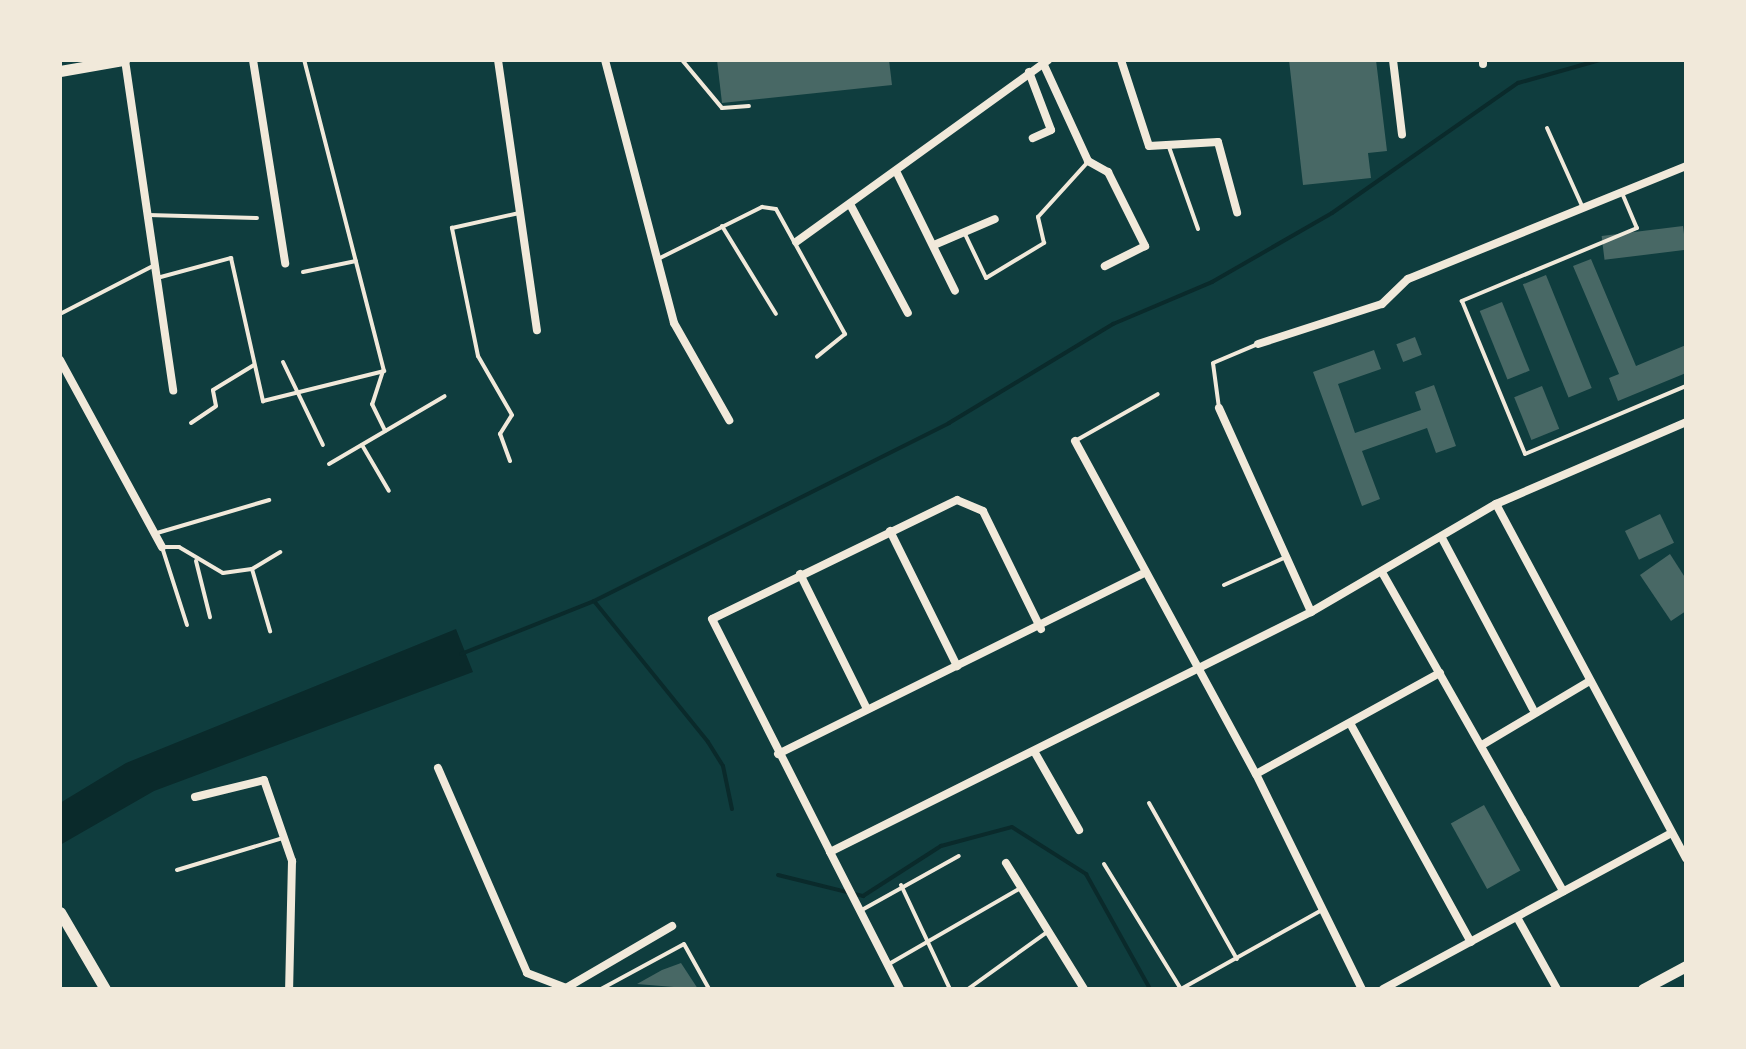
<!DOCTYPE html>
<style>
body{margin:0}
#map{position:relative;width:1746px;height:1049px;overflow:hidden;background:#0f3d3e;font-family:Ubuntu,sans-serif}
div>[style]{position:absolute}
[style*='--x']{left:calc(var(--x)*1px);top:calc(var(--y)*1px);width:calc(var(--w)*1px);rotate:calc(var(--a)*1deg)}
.water>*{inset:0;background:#0a2a2b}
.stream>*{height:4px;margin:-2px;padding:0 2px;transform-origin:2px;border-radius:2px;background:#0a2a2b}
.building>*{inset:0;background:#486865;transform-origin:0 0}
.path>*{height:3px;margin:-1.5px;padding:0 1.5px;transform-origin:1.5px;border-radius:1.5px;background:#f1e9da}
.service>*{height:4px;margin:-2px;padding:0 2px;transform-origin:2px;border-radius:2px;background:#f1e9da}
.minor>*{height:8px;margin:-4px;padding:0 4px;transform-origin:4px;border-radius:4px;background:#f1e9da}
.tertiary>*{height:11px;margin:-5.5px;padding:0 5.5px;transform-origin:5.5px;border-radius:5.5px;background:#f1e9da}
span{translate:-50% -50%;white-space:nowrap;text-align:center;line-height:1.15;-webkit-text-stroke:6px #f1e9da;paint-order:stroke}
.frame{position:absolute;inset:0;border:62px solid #f1e9da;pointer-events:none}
</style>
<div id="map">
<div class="water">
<div style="clip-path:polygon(456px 629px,473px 672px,154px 791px,60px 845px,60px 803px,126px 763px)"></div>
</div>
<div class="stream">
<div style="--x:594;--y:601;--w:181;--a:51"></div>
<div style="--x:708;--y:742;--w:28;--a:58"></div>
<div style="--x:723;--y:766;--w:44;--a:78.2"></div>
<div style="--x:461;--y:654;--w:143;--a:-21.7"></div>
<div style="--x:594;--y:601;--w:397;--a:-26.6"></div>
<div style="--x:949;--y:423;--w:192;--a:-31.1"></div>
<div style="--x:1113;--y:324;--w:108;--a:-23"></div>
<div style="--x:1212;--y:282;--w:138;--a:-29.9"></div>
<div style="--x:1332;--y:213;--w:227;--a:-35"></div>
<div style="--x:1518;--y:83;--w:85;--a:-15.7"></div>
<div style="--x:778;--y:875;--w:88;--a:13.9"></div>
<div style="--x:863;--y:896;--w:93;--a:-32.7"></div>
<div style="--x:941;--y:846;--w:73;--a:-15"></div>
<div style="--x:1012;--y:827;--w:88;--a:32.4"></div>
<div style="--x:1086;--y:874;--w:132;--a:60.9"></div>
</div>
<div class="building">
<div style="clip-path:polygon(717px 60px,889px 60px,892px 85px,722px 103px)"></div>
<div style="clip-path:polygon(1289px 60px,1376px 60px,1387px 151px,1368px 153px,1371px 178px,1303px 185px)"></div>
<div style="left:1683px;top:226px;width:24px;height:82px;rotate:83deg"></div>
<div style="clip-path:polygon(1591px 259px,1636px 366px,1686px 345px,1686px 373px,1618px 401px,1609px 378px,1619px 374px,1573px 266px)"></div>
<div style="left:1546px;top:275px;width:122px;height:25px;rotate:68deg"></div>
<div style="left:1502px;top:302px;width:74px;height:24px;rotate:68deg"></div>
<div style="left:1415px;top:337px;width:19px;height:20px;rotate:69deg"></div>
<div style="clip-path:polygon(1374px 350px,1381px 369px,1338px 384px,1355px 433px,1421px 410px,1415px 392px,1434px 385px,1456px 446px,1436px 453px,1427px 428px,1362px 451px,1380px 499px,1362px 506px,1313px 372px)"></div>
<div style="left:1542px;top:386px;width:46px;height:30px;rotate:68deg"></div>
<div style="left:1660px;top:514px;width:32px;height:39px;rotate:64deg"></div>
<div style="clip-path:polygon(1670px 554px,1686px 579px,1686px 611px,1671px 621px,1640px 575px)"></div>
<div style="left:1484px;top:805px;width:75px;height:38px;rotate:61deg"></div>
<div style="clip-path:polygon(681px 963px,698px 989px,637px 984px,662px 970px)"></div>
</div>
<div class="path">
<div style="--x:1686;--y:557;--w:14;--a:90"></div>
</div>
<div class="service">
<div style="--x:682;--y:60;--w:62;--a:50.2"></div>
<div style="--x:722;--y:108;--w:27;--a:-4"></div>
<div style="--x:1547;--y:128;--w:85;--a:65.8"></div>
<div style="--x:1169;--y:147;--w:87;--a:70.5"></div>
<div style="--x:1622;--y:193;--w:38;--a:67"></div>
<div style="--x:1637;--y:228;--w:190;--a:157.4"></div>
<div style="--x:1462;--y:301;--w:165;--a:67.6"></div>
<div style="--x:1525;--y:454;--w:175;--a:-22.9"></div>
<div style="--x:148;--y:215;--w:109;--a:1.6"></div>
<div style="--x:722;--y:226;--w:103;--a:58.5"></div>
<div style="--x:964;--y:232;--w:51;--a:64.4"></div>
<div style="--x:986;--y:278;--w:68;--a:-31.1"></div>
<div style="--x:1044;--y:243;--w:27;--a:-103"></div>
<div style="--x:1038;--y:217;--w:73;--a:-47.8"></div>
<div style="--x:660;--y:258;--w:114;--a:-26.6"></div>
<div style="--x:762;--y:207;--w:14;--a:8"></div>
<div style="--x:776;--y:209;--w:143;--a:61.1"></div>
<div style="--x:845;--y:334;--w:36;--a:141"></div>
<div style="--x:303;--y:272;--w:54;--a:-11.7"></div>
<div style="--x:157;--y:278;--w:77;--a:-15.1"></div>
<div style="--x:231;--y:258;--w:147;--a:77.4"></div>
<div style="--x:263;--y:401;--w:125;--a:-13.9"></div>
<div style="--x:384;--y:371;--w:321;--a:-104.4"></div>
<div style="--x:60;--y:314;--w:105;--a:-27.3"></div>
<div style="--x:283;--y:362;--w:92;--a:64.3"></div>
<div style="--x:383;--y:371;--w:35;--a:108"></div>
<div style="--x:372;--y:404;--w:30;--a:64"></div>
<div style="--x:1219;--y:408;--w:45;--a:-97.6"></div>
<div style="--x:1213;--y:363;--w:49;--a:-22.9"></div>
<div style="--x:191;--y:423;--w:30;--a:-34"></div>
<div style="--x:216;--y:406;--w:16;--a:-101"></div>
<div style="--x:213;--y:390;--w:48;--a:-31.4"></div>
<div style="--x:1075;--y:441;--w:95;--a:-29.5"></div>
<div style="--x:362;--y:445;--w:53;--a:59.6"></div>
<div style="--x:510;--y:461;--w:29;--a:-110"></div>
<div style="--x:500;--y:434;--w:22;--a:-58"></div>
<div style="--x:512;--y:415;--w:68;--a:-120"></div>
<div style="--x:478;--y:356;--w:131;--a:-101.5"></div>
<div style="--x:452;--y:228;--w:69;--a:-12.6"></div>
<div style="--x:329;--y:464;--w:134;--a:-30.4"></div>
<div style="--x:157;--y:533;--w:117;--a:-16.4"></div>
<div style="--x:196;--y:561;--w:58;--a:76"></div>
<div style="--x:252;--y:569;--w:65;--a:73.8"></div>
<div style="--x:1224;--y:585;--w:68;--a:-24.3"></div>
<div style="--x:187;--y:625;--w:82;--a:-107.8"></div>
<div style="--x:162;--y:547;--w:17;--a:0"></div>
<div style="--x:179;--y:547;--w:51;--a:30.6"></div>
<div style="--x:223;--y:573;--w:29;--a:-8"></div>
<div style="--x:252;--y:569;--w:33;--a:-31"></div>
<div style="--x:1149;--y:803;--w:179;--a:60.6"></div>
<div style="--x:1104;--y:864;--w:147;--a:58.4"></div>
<div style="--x:1181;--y:989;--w:159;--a:-29.3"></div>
<div style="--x:177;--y:870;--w:111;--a:-16.8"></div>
<div style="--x:901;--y:885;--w:115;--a:64.8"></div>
<div style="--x:860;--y:911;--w:113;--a:-29.1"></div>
<div style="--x:889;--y:964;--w:150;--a:-30"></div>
<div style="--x:601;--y:989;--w:94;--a:-28.5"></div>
<div style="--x:684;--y:944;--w:51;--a:60.9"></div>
<div style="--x:968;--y:989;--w:97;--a:-35.8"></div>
</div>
<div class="minor">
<div style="--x:125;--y:60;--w:334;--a:81.7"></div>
<div style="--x:253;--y:60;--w:206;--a:81"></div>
<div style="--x:498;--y:60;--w:273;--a:81.8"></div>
<div style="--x:605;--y:60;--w:272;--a:75.3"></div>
<div style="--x:674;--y:323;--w:112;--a:60.4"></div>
<div style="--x:1121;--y:60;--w:90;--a:72"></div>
<div style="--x:1149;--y:146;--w:69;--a:-3.3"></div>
<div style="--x:1218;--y:142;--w:73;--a:74.8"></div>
<div style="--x:1393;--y:60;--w:75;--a:83.1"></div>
<div style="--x:1483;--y:60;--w:4;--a:90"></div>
<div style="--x:1043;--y:63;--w:108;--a:65.3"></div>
<div style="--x:1088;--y:161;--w:23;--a:29"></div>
<div style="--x:1108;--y:172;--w:83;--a:63.4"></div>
<div style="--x:1145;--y:246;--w:45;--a:153.4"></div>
<div style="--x:1029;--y:72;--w:62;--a:69.2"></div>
<div style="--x:1051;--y:130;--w:20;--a:156"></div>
<div style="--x:897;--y:173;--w:131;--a:63.8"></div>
<div style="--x:851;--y:206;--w:121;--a:62"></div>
<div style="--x:796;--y:242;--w:311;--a:-35.8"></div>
<div style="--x:934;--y:245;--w:66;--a:-23.1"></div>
<div style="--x:1258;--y:344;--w:130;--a:-17.9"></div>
<div style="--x:1382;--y:304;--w:36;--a:-44"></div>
<div style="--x:1408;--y:279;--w:300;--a:-22.1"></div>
<div style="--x:60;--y:360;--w:213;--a:61.4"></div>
<div style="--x:1219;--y:408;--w:224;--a:65.7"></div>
<div style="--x:1075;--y:441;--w:379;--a:61.5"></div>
<div style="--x:1256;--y:774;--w:240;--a:63.8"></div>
<div style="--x:1496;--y:504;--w:402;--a:61.8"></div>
<div style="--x:890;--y:531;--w:151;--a:63.6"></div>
<div style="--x:1443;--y:540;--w:191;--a:62"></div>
<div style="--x:800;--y:574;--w:151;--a:63.6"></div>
<div style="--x:1383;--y:574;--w:365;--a:60.4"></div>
<div style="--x:1041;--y:629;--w:131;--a:-116.2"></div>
<div style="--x:983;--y:511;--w:28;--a:-157"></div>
<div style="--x:957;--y:500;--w:272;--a:154.1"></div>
<div style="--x:712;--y:619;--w:261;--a:63.1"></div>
<div style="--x:830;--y:852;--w:538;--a:-26.52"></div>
<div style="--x:1311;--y:612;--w:214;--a:-30.3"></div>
<div style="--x:1496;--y:504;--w:207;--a:-23.3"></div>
<div style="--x:1351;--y:725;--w:248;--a:61.1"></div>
<div style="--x:1482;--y:745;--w:126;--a:-30.7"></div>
<div style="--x:1034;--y:751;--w:91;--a:60.3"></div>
<div style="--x:778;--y:754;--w:407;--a:-26.3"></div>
<div style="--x:438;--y:768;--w:223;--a:66.5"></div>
<div style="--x:527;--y:973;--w:42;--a:21"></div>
<div style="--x:566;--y:988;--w:123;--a:-30.3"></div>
<div style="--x:1256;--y:774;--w:210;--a:-28.8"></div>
<div style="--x:195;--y:797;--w:71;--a:-13.8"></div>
<div style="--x:264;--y:780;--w:86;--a:70.9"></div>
<div style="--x:292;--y:861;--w:128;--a:91.3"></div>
<div style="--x:830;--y:852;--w:154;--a:62.9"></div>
<div style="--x:1006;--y:863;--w:148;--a:58.2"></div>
<div style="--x:1518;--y:919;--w:80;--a:60.9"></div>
<div style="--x:1383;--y:989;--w:328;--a:-28.4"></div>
</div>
<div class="tertiary">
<div style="--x:60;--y:71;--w:65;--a:-9.8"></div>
<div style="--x:60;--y:912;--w:89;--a:59.7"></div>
<div style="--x:1643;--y:989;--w:49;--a:-28.1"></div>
</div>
<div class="frame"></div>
</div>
